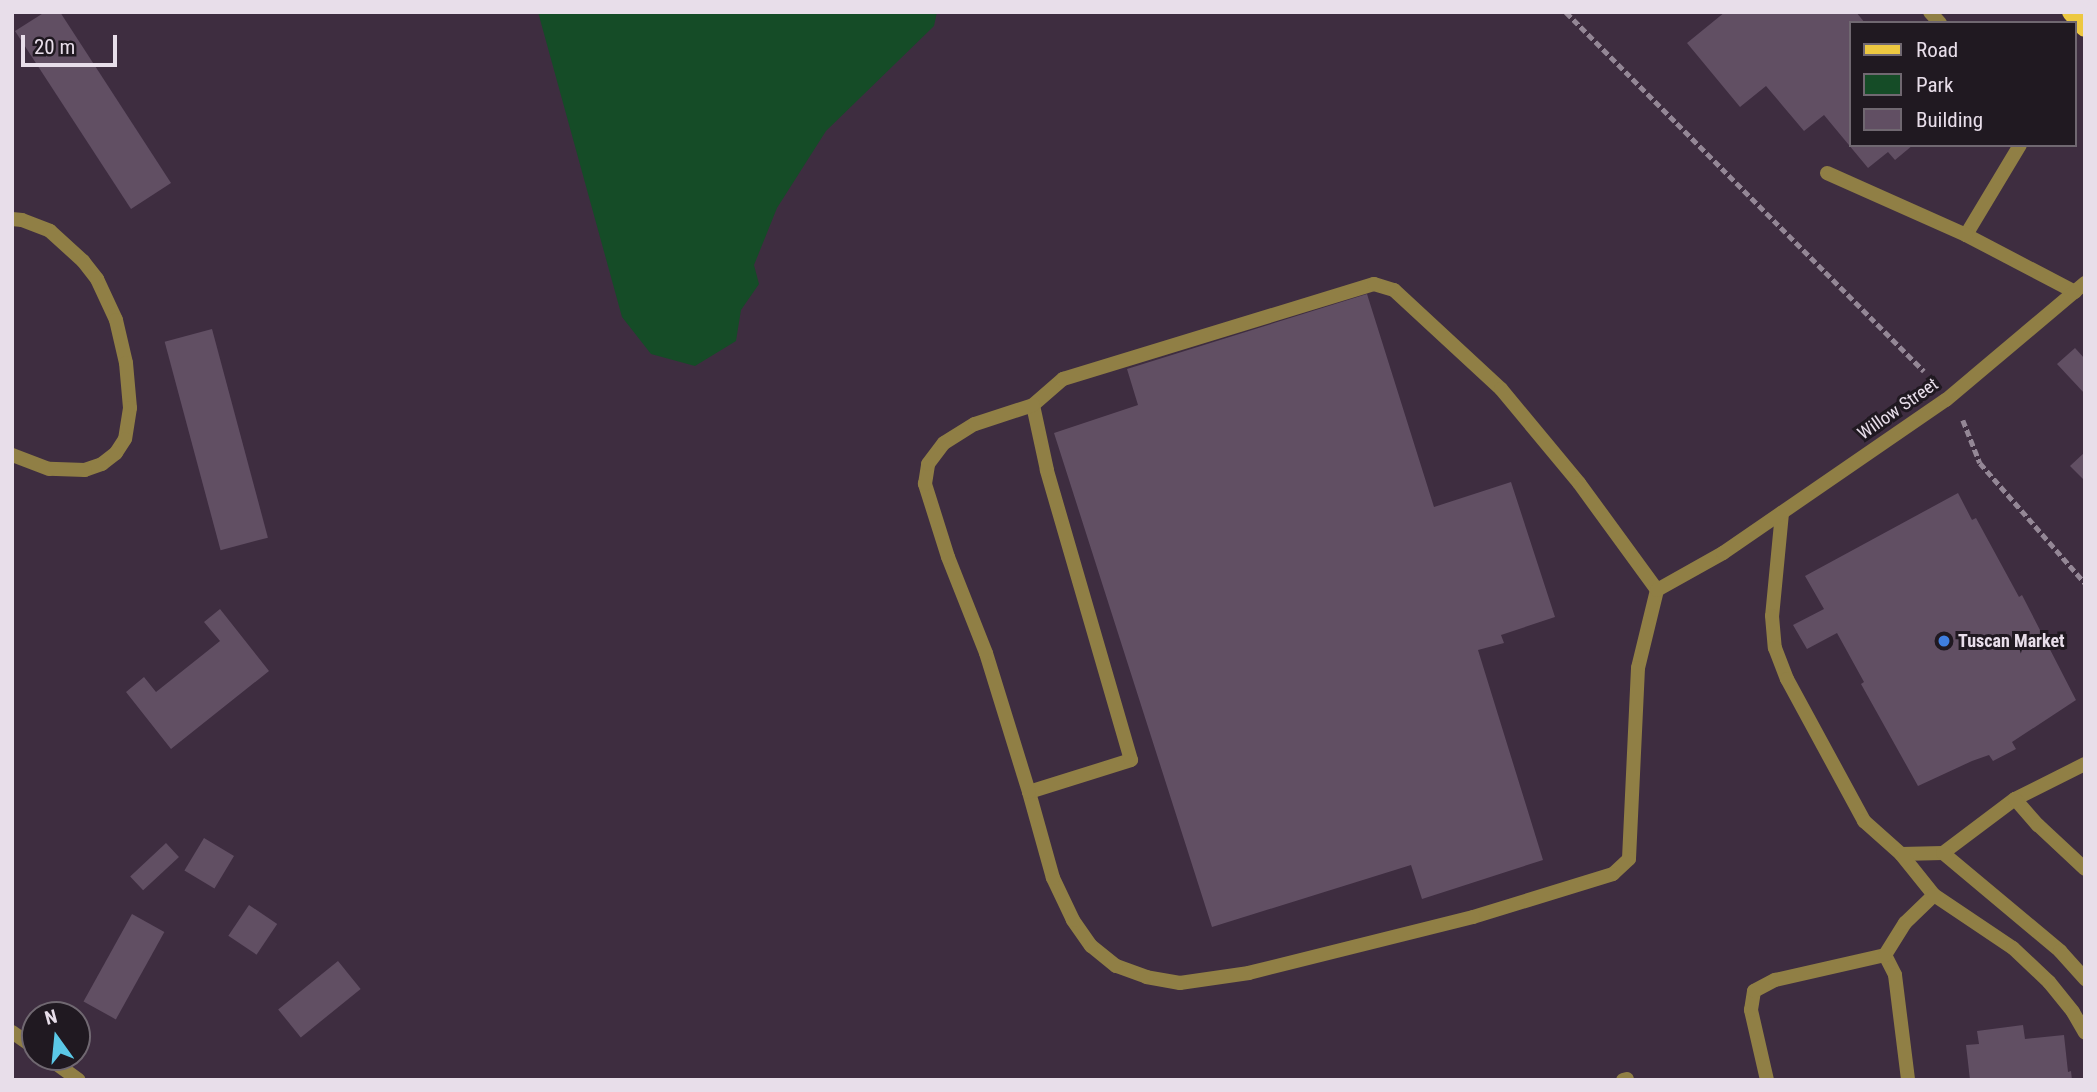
<!DOCTYPE html>
<style>
body{margin:0}
#map{position:relative;width:2097px;height:1092px;overflow:hidden;background:#3e2d40;font-family:"Roboto Condensed",sans-serif}
div>[style]{position:absolute}
[style*='--x']{left:calc(var(--x)*1px);top:calc(var(--y)*1px);width:calc(var(--w)*1px);rotate:calc(var(--a)*1deg)}
.green>*{inset:0;background:#154c27}
.building>*{inset:0;background:#614f63;transform-origin:0 0}
.path>*{height:4.5px;margin-top:-2.25px;transform-origin:0;background:repeating-linear-gradient(90deg,#948796 0 7px,transparent 0 10.5px)}
.lane>*{height:14px;margin:-7px;padding:0 7px;transform-origin:7px;border-radius:7px;background:#907f45}
.street>*{height:14px;margin:-7px;padding:0 7px;transform-origin:7px;border-radius:7px;background:#907f45}
.primary>*{height:18px;margin:-9px;padding:0 9px;transform-origin:9px;border-radius:9px;background:#edc841}
.dots>*{width:19px;height:19px;translate:-50% -50%;box-sizing:border-box;border:4px solid #201921;border-radius:50%}
span{translate:-50% -50%;white-space:nowrap;text-align:center;line-height:1.15;-webkit-text-stroke:6px #201921;paint-order:stroke}
.street-label{font-size:18px;color:#e8deea}
.poi-label{font-size:18px;color:#e8deea;font-weight:700}
.left{translate:0 -50%;text-align:left}
.frame{position:absolute;inset:0;border:14px solid #e8deea;pointer-events:none}
.legend{position:absolute;left:1849px;top:21px;width:228px;height:126px;box-sizing:border-box;background:#201921;border:2px solid #706871;margin:0;padding:9px 12px;list-style:none;font-size:21px;color:#e8deea}
.legend li{display:flex;align-items:center;gap:14px;height:35px}
.legend b{width:35px;border:2px solid #706871}
.north{position:absolute;left:21px;top:1001px;width:70px;height:70px;box-sizing:border-box;background:#201921;border:2px solid #706871;border-radius:50%;rotate:345deg;font-size:19px;font-weight:700;line-height:28px;text-align:center;color:#e8deea}
.north::after{content:'';display:block;margin:auto;width:24px;height:32px;background:#5bc8e7;clip-path:polygon(50% 0,100% 100%,50% 72%,0 100%)}
.scale{position:absolute;left:21px;top:35px;width:96px;height:32px;box-sizing:border-box;border:4px solid #e8deea;border-top:0;padding-left:9px;font-size:21px;line-height:24px;white-space:nowrap;color:#e8deea;-webkit-text-stroke:5px #201921;paint-order:stroke}
</style>
<div id="map">
<div class="green">
<div style="clip-path:polygon(538px 12px,937px 12px,934px 26px,826px 131px,777px 208px,754px 265px,759px 284px,741px 310px,736px 341px,695px 366px,651px 354px,622px 317px)"></div>
</div>
<div class="building">
<div style="clip-path:polygon(45px 12px,60px 12px,171px 183px,131px 209px,15px 31px)"></div>
<div style="clip-path:polygon(1725px 12px,1856px 12px,1865px 23px,1850px 23px,1850px 145px,1913px 145px,1895px 160px,1888px 152px,1868px 168px,1824px 115px,1804px 131px,1766px 86px,1740px 107px,1687px 43px)"></div>
<div style="clip-path:polygon(1367px 294px,1434px 507px,1511px 482px,1555px 617px,1501px 635px,1504px 643px,1478px 650px,1543px 860px,1422px 899px,1411px 865px,1212px 927px,1054px 433px,1138px 405px,1127px 369px)"></div>
<div style="left:212px;top:329px;width:216px;height:49px;rotate:75deg"></div>
<div style="clip-path:polygon(2075px 348px,2085px 359px,2085px 394px,2057px 364px)"></div>
<div style="clip-path:polygon(2085px 452px,2085px 481px,2070px 466px)"></div>
<div style="clip-path:polygon(1958px 493px,1972px 520px,1976px 518px,2019px 597px,2022px 595px,2076px 700px,2012px 742px,2016px 749px,1993px 761px,1989px 755px,1972px 761px,1918px 786px,1861px 684px,1864px 682px,1837px 633px,1807px 649px,1793px 625px,1824px 609px,1805px 576px)"></div>
<div style="clip-path:polygon(220px 609px,269px 671px,171px 749px,126px 692px,144px 677px,156px 692px,220px 641px,204px 622px)"></div>
<div style="left:204px;top:838px;width:35px;height:38px;rotate:31deg"></div>
<div style="left:166px;top:843px;width:19px;height:49px;rotate:47deg"></div>
<div style="left:249px;top:905px;width:34px;height:37px;rotate:34deg"></div>
<div style="left:132px;top:914px;width:37px;height:100px;rotate:29deg"></div>
<div style="left:338px;top:961px;width:36px;height:77px;rotate:51deg"></div>
<div style="clip-path:polygon(2023px 1025px,2025px 1039px,2064px 1035px,2068px 1072px,2071px 1071px,2072px 1080px,1970px 1080px,1966px 1045px,1979px 1044px,1977px 1031px)"></div>
</div>
<div class="path">
<div style="--x:1566;--y:12;--w:507;--a:45.08"></div>
<div style="--x:1963;--y:420;--w:46;--a:68.4"></div>
<div style="--x:1980;--y:463;--w:159;--a:48.8"></div>
</div>
<div class="lane">
<div style="--x:1930;--y:12;--w:15;--a:48"></div>
<div style="--x:2020;--y:145;--w:105;--a:121"></div>
<div style="--x:1966;--y:235;--w:123;--a:27.6"></div>
<div style="--x:1827;--y:173;--w:152;--a:24"></div>
<div style="--x:1782;--y:513;--w:103;--a:95.5"></div>
<div style="--x:1772;--y:616;--w:32;--a:85"></div>
<div style="--x:1775;--y:648;--w:33;--a:69"></div>
<div style="--x:1787;--y:679;--w:162;--a:61.5"></div>
<div style="--x:1864;--y:821;--w:50;--a:41.7"></div>
<div style="--x:1901;--y:854;--w:42;--a:-1.4"></div>
<div style="--x:1943;--y:853;--w:90;--a:-36.9"></div>
<div style="--x:2015;--y:799;--w:78;--a:-26.6"></div>
<div style="--x:1657;--y:590;--w:80;--a:103.7"></div>
<div style="--x:1638;--y:668;--w:191;--a:92.7"></div>
<div style="--x:1629;--y:859;--w:22;--a:137"></div>
<div style="--x:1613;--y:874;--w:146;--a:162.9"></div>
<div style="--x:1473;--y:917;--w:231;--a:166"></div>
<div style="--x:1249;--y:973;--w:70;--a:171.8"></div>
<div style="--x:1180;--y:983;--w:34;--a:-170"></div>
<div style="--x:1147;--y:977;--w:33;--a:-160"></div>
<div style="--x:1116;--y:966;--w:32;--a:-141"></div>
<div style="--x:1091;--y:946;--w:32;--a:-125"></div>
<div style="--x:1073;--y:920;--w:47;--a:-115.5"></div>
<div style="--x:1053;--y:878;--w:89;--a:-105.6"></div>
<div style="--x:1029;--y:792;--w:107;--a:-17.4"></div>
<div style="--x:1131;--y:760;--w:302;--a:-106.2"></div>
<div style="--x:1047;--y:470;--w:66;--a:-102.2"></div>
<div style="--x:1033;--y:405;--w:40;--a:-41"></div>
<div style="--x:1063;--y:379;--w:325;--a:-17"></div>
<div style="--x:1374;--y:284;--w:21;--a:17"></div>
<div style="--x:1394;--y:290;--w:146;--a:42.8"></div>
<div style="--x:1501;--y:389;--w:122;--a:50.3"></div>
<div style="--x:1579;--y:483;--w:132;--a:53.9"></div>
<div style="--x:1657;--y:590;--w:76;--a:-29.3"></div>
<div style="--x:1029;--y:792;--w:145;--a:-107.2"></div>
<div style="--x:986;--y:653;--w:103;--a:-111.6"></div>
<div style="--x:948;--y:557;--w:77;--a:-107.5"></div>
<div style="--x:925;--y:484;--w:20;--a:-81"></div>
<div style="--x:928;--y:464;--w:26;--a:-53"></div>
<div style="--x:944;--y:443;--w:36;--a:-32"></div>
<div style="--x:975;--y:424;--w:61;--a:-18.1"></div>
<div style="--x:2015;--y:799;--w:35;--a:49"></div>
<div style="--x:2038;--y:825;--w:64;--a:43.1"></div>
<div style="--x:1943;--y:853;--w:153;--a:39.9"></div>
<div style="--x:2060;--y:951;--w:38;--a:48"></div>
<div style="--x:1901;--y:854;--w:53;--a:51.2"></div>
<div style="--x:1934;--y:895;--w:95;--a:33.9"></div>
<div style="--x:2013;--y:948;--w:50;--a:43.4"></div>
<div style="--x:2049;--y:982;--w:38;--a:51"></div>
<div style="--x:2073;--y:1012;--w:24;--a:60"></div>
<div style="--x:1885;--y:955;--w:22;--a:63"></div>
<div style="--x:1895;--y:975;--w:106;--a:82.9"></div>
<div style="--x:1623;--y:1080;--w:4;--a:-14"></div>
<div style="--x:1767;--y:1080;--w:72;--a:-102.9"></div>
<div style="--x:1751;--y:1010;--w:19;--a:-81"></div>
<div style="--x:1754;--y:991;--w:24;--a:-28"></div>
<div style="--x:1775;--y:980;--w:113;--a:-12.8"></div>
<div style="--x:1885;--y:955;--w:38;--a:-58"></div>
<div style="--x:1905;--y:923;--w:40;--a:-44"></div>
</div>
<div class="street">
<div style="--x:12;--y:219;--w:10;--a:6"></div>
<div style="--x:22;--y:220;--w:30;--a:21"></div>
<div style="--x:50;--y:231;--w:45;--a:42.3"></div>
<div style="--x:83;--y:261;--w:23;--a:52"></div>
<div style="--x:97;--y:279;--w:45;--a:65.1"></div>
<div style="--x:116;--y:320;--w:44;--a:76.9"></div>
<div style="--x:126;--y:363;--w:45;--a:84.9"></div>
<div style="--x:130;--y:408;--w:31;--a:99"></div>
<div style="--x:125;--y:439;--w:17;--a:123"></div>
<div style="--x:116;--y:453;--w:18;--a:142"></div>
<div style="--x:102;--y:464;--w:18;--a:161"></div>
<div style="--x:85;--y:470;--w:36;--a:-178"></div>
<div style="--x:49;--y:469;--w:40;--a:-159"></div>
<div style="--x:1723;--y:553;--w:270;--a:-34.5"></div>
<div style="--x:1946;--y:400;--w:182;--a:-40.1"></div>
<div style="--x:12;--y:1032;--w:28;--a:35"></div>
<div style="--x:47;--y:1057;--w:39;--a:36"></div>
</div>
<div class="primary">
<div style="--x:2071;--y:12;--w:21;--a:49"></div>
</div>
<div class="dots">
<div style="left:1944px;top:641px;background:#3f7fe0"></div>
</div>
<div class="street-label">
<span style="left:1898px;top:409px;rotate:-35deg">Willow Street</span>
</div>
<div class="poi-label">
<span class="left" style="left:1958px;top:641px">Tuscan Market</span>
</div>
<div class="frame"></div>
<ul class="legend">
<li><b style="height:9px;background:#edc841"></b>Road</li>
<li><b style="height:19px;background:#154c27"></b>Park</li>
<li><b style="height:19px;background:#614f63"></b>Building</li>
</ul>
<div class="north">N</div>
<div class="scale">20 m</div>
</div>
